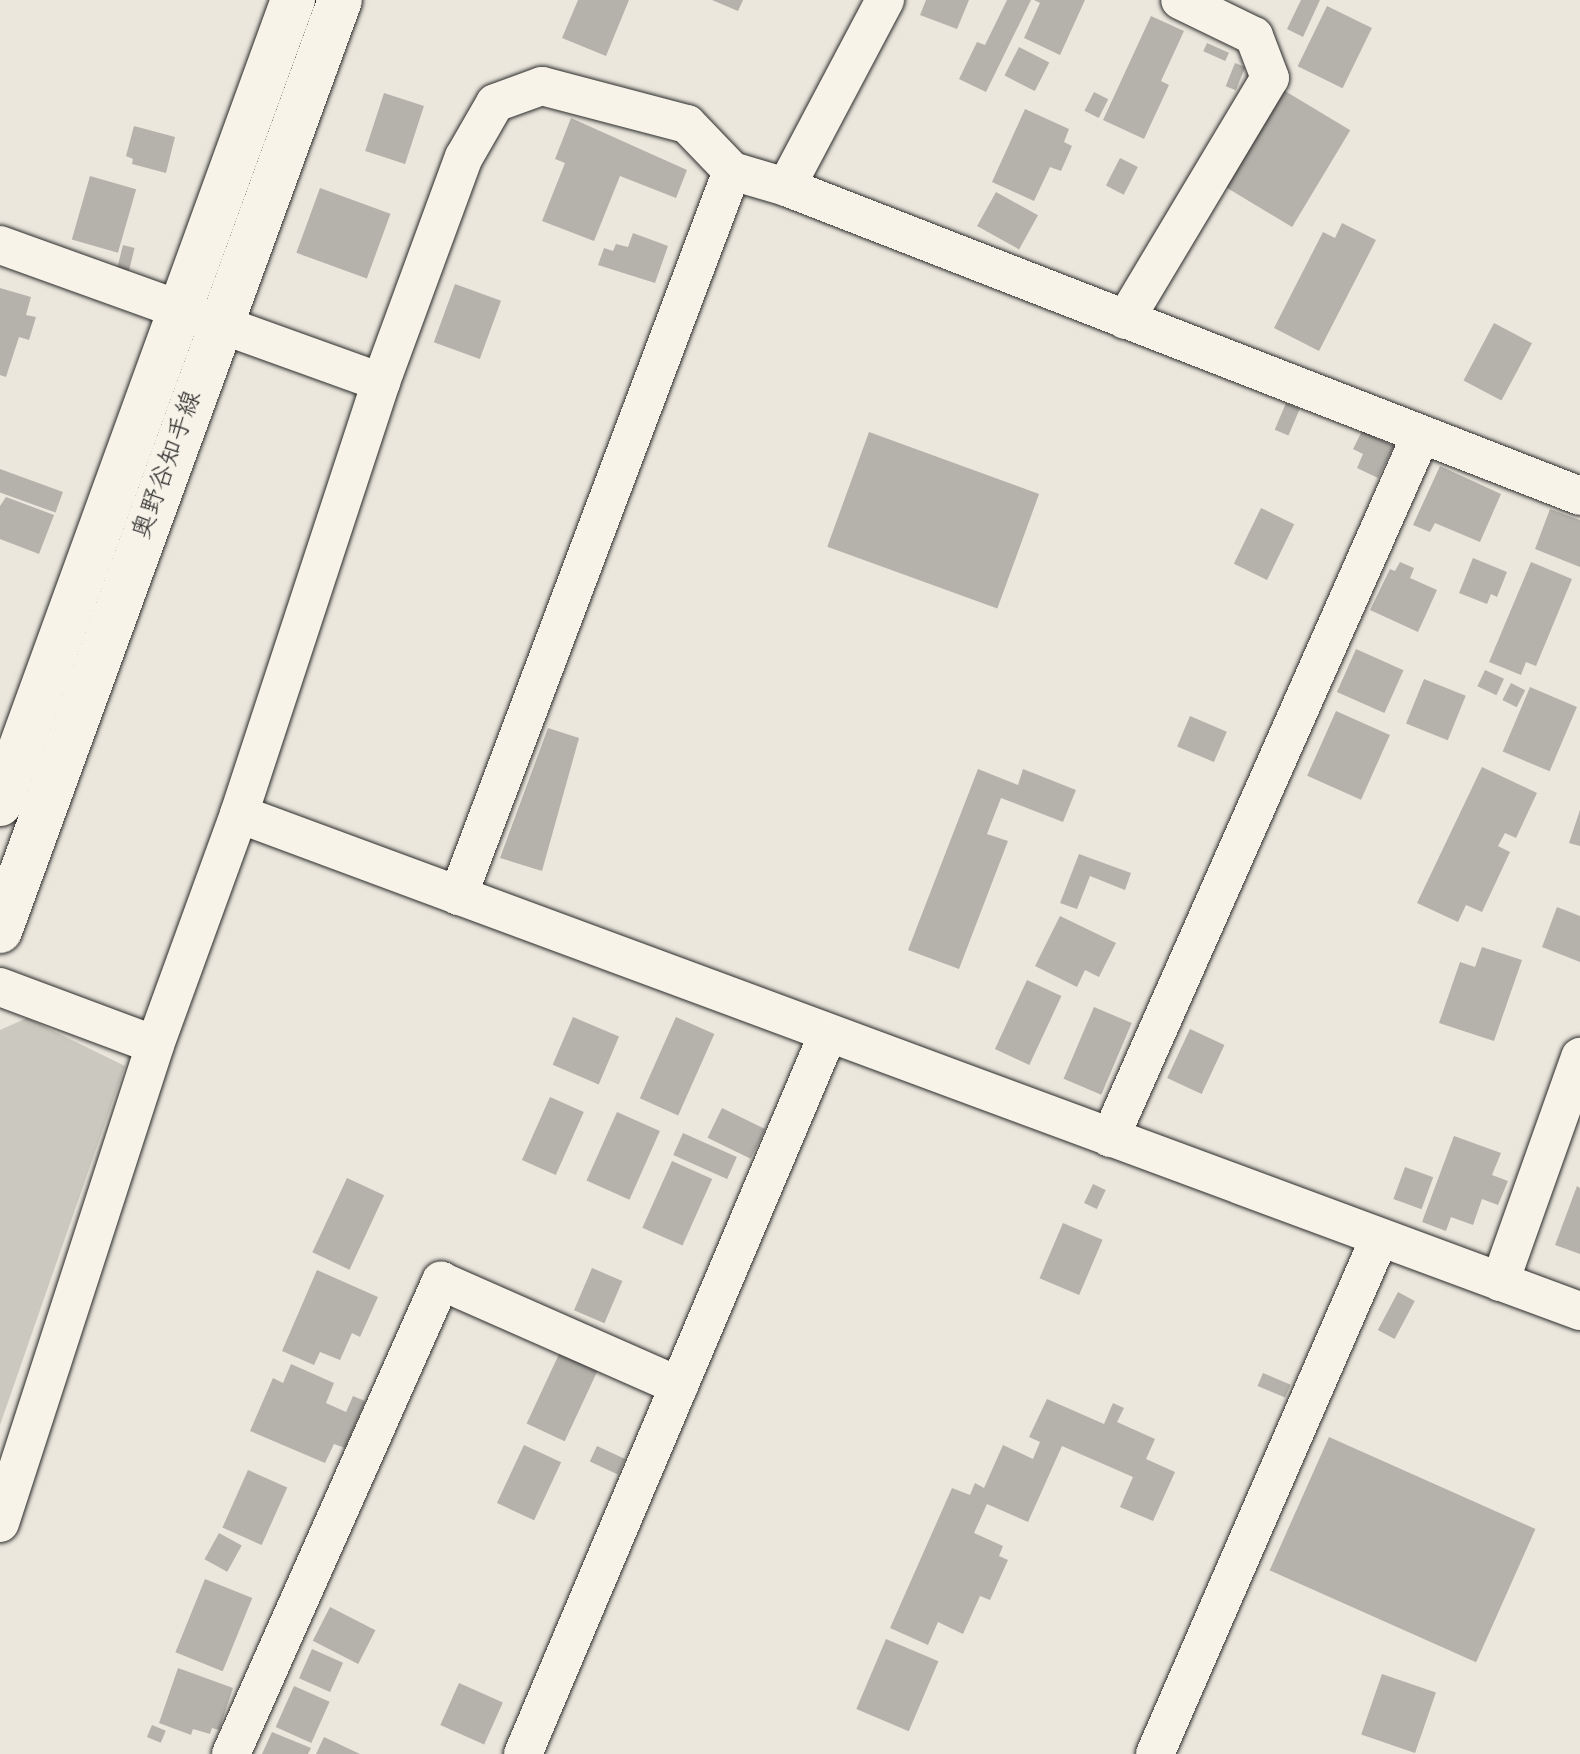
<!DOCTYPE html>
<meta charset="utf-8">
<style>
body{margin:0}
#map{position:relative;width:1580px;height:1754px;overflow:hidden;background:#ebe7dd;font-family:"Gochi Hand","Klee One",sans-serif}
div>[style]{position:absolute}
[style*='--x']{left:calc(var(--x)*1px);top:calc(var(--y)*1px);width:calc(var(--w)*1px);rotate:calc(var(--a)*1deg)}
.green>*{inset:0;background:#cbc8bf}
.building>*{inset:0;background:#b5b2ab;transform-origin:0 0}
.roads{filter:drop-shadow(0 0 2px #2b2b2b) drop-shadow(0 0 2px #2b2b2b)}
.minor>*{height:38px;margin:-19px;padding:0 19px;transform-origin:19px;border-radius:19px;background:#f7f3e8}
.major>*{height:44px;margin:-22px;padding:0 22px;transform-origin:22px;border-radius:22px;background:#f7f3e8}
span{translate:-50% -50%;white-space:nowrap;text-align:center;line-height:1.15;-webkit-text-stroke:7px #f7f3e8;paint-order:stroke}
.street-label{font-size:26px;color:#2b2b2b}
</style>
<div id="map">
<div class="green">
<div style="clip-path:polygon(27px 1018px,125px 1066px,0 1425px,0 1030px)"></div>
</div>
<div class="building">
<div style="clip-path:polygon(578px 0,629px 0,606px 56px,562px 38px)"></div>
<div style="clip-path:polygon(712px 0,743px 0,738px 11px)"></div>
<div style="clip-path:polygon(926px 0,969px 0,957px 29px,920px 15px)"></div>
<div style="clip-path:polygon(1007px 0,1031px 0,986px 92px,959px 79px,977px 42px,985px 45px)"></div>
<div style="clip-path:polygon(1034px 0,1085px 0,1060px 55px,1024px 38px,1040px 3px)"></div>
<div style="clip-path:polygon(1301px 0,1320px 0,1303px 37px,1287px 29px)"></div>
<div style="left:1327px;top:6px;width:50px;height:67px;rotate:26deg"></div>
<div style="clip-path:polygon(1151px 16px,1184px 31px,1161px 81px,1169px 85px,1144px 139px,1103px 120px)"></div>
<div style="left:1207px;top:43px;width:24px;height:9px;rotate:24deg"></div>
<div style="left:1019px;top:47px;width:34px;height:32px;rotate:27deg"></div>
<div style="left:1235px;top:63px;width:11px;height:25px;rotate:22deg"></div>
<div style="left:1280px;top:88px;width:82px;height:113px;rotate:31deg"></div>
<div style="left:1094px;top:92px;width:16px;height:21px;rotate:27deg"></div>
<div style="left:384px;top:93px;width:42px;height:61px;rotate:18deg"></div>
<div style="clip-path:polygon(1025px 109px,1069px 129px,1064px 142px,1072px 146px,1061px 171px,1050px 167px,1034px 201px,992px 182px)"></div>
<div style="clip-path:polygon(571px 118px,687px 170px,676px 198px,620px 176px,594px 241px,542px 221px,565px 163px,555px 159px)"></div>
<div style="clip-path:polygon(134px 126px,175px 137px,166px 173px,132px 164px,133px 159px,126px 156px)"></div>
<div style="left:1120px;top:158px;width:20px;height:31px;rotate:27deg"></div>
<div style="left:90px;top:176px;width:48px;height:66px;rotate:16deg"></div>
<div style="left:320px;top:188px;width:75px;height:69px;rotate:20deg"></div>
<div style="left:996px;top:192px;width:48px;height:39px;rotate:29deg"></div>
<div style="clip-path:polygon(1342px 223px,1376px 240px,1319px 351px,1274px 328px,1323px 232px,1335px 238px)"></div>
<div style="clip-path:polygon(633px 233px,668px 246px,655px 283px,598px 265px,604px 248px,613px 251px,616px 244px,628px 247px)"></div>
<div style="left:123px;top:245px;width:12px;height:24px;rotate:14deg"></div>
<div style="left:455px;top:284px;width:49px;height:62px;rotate:20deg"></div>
<div style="clip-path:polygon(0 288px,31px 297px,26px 315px,36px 317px,29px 340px,19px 337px,6px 377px,0 375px)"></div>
<div style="left:1494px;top:323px;width:43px;height:65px;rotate:28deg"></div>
<div style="left:1286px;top:403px;width:15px;height:29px;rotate:23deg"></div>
<div style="clip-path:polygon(1362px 431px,1394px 446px,1378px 478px,1357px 468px,1363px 454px,1353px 449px)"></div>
<div style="left:869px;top:432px;width:181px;height:122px;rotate:20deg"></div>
<div style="clip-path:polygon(1440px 466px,1501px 494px,1480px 542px,1435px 523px,1430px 532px,1413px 525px)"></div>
<div style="left:0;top:469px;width:67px;height:22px;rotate:20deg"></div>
<div style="clip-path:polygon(6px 497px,54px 515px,39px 554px,0 539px,0 506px)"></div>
<div style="left:1261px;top:508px;width:37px;height:62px;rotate:26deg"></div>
<div style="clip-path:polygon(1550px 509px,1580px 520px,1580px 567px,1535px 549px)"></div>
<div style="clip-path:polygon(1473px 558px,1507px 572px,1497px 597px,1491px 594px,1487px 604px,1459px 593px)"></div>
<div style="clip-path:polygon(1400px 562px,1414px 568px,1410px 578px,1437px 590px,1418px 632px,1370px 610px,1390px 569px,1395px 571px)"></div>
<div style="clip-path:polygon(1531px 562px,1572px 579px,1536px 666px,1526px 662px,1521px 675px,1489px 662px)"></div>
<div style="left:1356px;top:649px;width:52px;height:47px;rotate:24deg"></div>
<div style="left:1485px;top:670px;width:21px;height:18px;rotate:25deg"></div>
<div style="left:1424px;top:679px;width:45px;height:48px;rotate:22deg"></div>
<div style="left:1511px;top:683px;width:16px;height:19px;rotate:27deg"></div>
<div style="left:1530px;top:687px;width:51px;height:70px;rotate:23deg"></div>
<div style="left:1336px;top:711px;width:59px;height:71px;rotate:24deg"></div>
<div style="left:1190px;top:716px;width:40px;height:33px;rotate:23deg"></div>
<div style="clip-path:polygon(548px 728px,579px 738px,542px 871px,500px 858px)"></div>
<div style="clip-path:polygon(1482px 767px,1537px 793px,1516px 838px,1505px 833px,1498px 846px,1510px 852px,1482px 912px,1466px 905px,1458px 922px,1417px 903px)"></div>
<div style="clip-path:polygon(978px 769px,1018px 785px,1023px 769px,1076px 790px,1063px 822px,1001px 798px,987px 834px,1008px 841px,959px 969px,908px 950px)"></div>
<div style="clip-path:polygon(1580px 810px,1580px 846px,1569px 843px)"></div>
<div style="clip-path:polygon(1079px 854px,1131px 873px,1125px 890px,1090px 876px,1077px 909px,1060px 903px)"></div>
<div style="clip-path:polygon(1557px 907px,1580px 916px,1580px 962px,1542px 947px)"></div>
<div style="clip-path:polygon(1060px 916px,1116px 943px,1099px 977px,1085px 970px,1077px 987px,1035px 966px)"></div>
<div style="clip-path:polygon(1482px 947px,1522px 960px,1494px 1041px,1439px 1023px,1460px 962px,1475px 967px)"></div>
<div style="left:1027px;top:980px;width:38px;height:76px;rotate:25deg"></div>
<div style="left:1094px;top:1007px;width:41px;height:78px;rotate:23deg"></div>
<div style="left:573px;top:1017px;width:50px;height:52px;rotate:23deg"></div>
<div style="left:676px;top:1017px;width:42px;height:89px;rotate:24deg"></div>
<div style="left:1190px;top:1029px;width:38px;height:54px;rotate:25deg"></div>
<div style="left:550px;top:1097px;width:37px;height:69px;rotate:24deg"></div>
<div style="left:722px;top:1108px;width:48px;height:33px;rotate:26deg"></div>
<div style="left:617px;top:1112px;width:47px;height:75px;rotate:24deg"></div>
<div style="left:683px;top:1133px;width:59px;height:24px;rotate:24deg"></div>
<div style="clip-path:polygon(1454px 1136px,1501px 1153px,1492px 1175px,1508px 1181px,1498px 1205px,1482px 1199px,1473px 1225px,1451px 1217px,1446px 1231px,1422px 1222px)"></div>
<div style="left:672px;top:1161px;width:44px;height:73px;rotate:24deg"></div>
<div style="left:1405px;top:1167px;width:30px;height:34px;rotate:20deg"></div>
<div style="left:347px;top:1178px;width:41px;height:82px;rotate:25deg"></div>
<div style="left:1093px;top:1184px;width:14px;height:21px;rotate:25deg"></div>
<div style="clip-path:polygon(1577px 1186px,1580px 1188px,1580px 1254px,1555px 1245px)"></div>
<div style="left:1063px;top:1223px;width:43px;height:60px;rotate:23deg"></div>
<div style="left:592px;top:1268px;width:33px;height:46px;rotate:23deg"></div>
<div style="clip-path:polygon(317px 1270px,378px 1297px,360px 1337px,352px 1333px,340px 1360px,320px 1352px,314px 1365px,282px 1351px)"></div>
<div style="left:1398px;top:1292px;width:19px;height:43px;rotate:28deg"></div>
<div style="left:560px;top:1352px;width:42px;height:79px;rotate:25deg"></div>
<div style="clip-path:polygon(291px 1364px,334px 1383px,326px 1403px,346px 1412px,353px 1396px,365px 1401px,345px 1448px,334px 1444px,325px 1463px,250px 1431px,273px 1378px,283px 1383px)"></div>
<div style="left:1263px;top:1373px;width:30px;height:14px;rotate:23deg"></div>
<div style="clip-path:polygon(1047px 1399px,1104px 1424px,1113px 1403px,1124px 1408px,1117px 1422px,1155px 1439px,1146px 1459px,1175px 1472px,1153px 1521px,1120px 1507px,1133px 1477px,1062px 1446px,1028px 1522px,987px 1504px,974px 1533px,1003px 1546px,999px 1556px,1008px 1560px,990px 1600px,980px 1596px,963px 1634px,938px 1622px,928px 1645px,890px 1628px,952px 1488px,970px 1495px,975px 1483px,984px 1488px,1003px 1445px,1033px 1459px,1040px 1442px,1029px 1437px)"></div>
<div style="left:1329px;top:1437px;width:226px;height:146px;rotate:24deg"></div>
<div style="left:524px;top:1445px;width:41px;height:64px;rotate:25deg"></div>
<div style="left:597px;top:1446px;width:31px;height:17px;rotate:25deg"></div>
<div style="left:248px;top:1470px;width:43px;height:63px;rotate:24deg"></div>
<div style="left:219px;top:1533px;width:26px;height:30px;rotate:29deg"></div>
<div style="left:205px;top:1579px;width:51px;height:79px;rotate:22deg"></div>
<div style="left:330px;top:1607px;width:51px;height:38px;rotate:27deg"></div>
<div style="left:886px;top:1639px;width:57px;height:76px;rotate:23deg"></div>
<div style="left:312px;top:1649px;width:34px;height:32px;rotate:24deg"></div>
<div style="clip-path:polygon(178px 1668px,233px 1688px,219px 1730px,212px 1728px,210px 1734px,193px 1729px,191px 1735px,159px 1723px)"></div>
<div style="left:1382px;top:1674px;width:57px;height:64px;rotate:19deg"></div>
<div style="left:459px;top:1683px;width:48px;height:46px;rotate:24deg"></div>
<div style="left:294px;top:1686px;width:39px;height:45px;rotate:24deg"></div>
<div style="left:152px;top:1725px;width:15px;height:13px;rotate:23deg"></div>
<div style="clip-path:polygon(272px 1732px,311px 1748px,308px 1754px,262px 1754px)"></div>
<div style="clip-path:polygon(324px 1737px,360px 1754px,316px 1754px)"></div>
</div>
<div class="roads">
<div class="minor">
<div style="--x:786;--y:187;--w:212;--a:-62.1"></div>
<div style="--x:0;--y:245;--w:405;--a:19.8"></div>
<div style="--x:1125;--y:320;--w:282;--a:-59.1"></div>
<div style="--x:1270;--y:78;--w:45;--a:-110.9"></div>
<div style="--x:1254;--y:36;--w:82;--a:-154.1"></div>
<div style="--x:239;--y:814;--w:1430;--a:20.34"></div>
<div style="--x:458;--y:896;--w:775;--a:-69.3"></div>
<div style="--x:0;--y:987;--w:165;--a:20.5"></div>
<div style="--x:1110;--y:1138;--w:766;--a:-66.14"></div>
<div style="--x:1500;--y:1282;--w:239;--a:-70.4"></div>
<div style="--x:0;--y:1523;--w:503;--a:-72.03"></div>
<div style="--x:155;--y:1045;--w:246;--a:-70"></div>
<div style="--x:239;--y:814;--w:455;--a:-71.8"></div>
<div style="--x:381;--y:382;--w:240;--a:-69.8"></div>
<div style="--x:464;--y:157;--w:62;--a:-60.1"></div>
<div style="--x:495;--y:103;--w:50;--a:-19.9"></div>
<div style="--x:542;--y:86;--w:150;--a:14.7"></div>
<div style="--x:687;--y:124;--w:65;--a:46.2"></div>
<div style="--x:732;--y:171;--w:56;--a:16.5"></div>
<div style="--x:786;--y:187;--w:852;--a:21.26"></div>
<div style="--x:231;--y:1754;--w:518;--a:-66.06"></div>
<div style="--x:441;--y:1281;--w:260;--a:23.8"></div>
<div style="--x:523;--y:1754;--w:780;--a:-67.05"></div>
<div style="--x:1155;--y:1754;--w:562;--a:-66.49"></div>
</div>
<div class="major">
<div style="--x:0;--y:804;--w:856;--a:-69.98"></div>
<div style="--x:0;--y:931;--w:991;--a:-69.94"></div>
</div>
</div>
<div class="street-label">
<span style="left:170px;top:466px;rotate:-70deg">奥野谷知手線</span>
</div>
</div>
